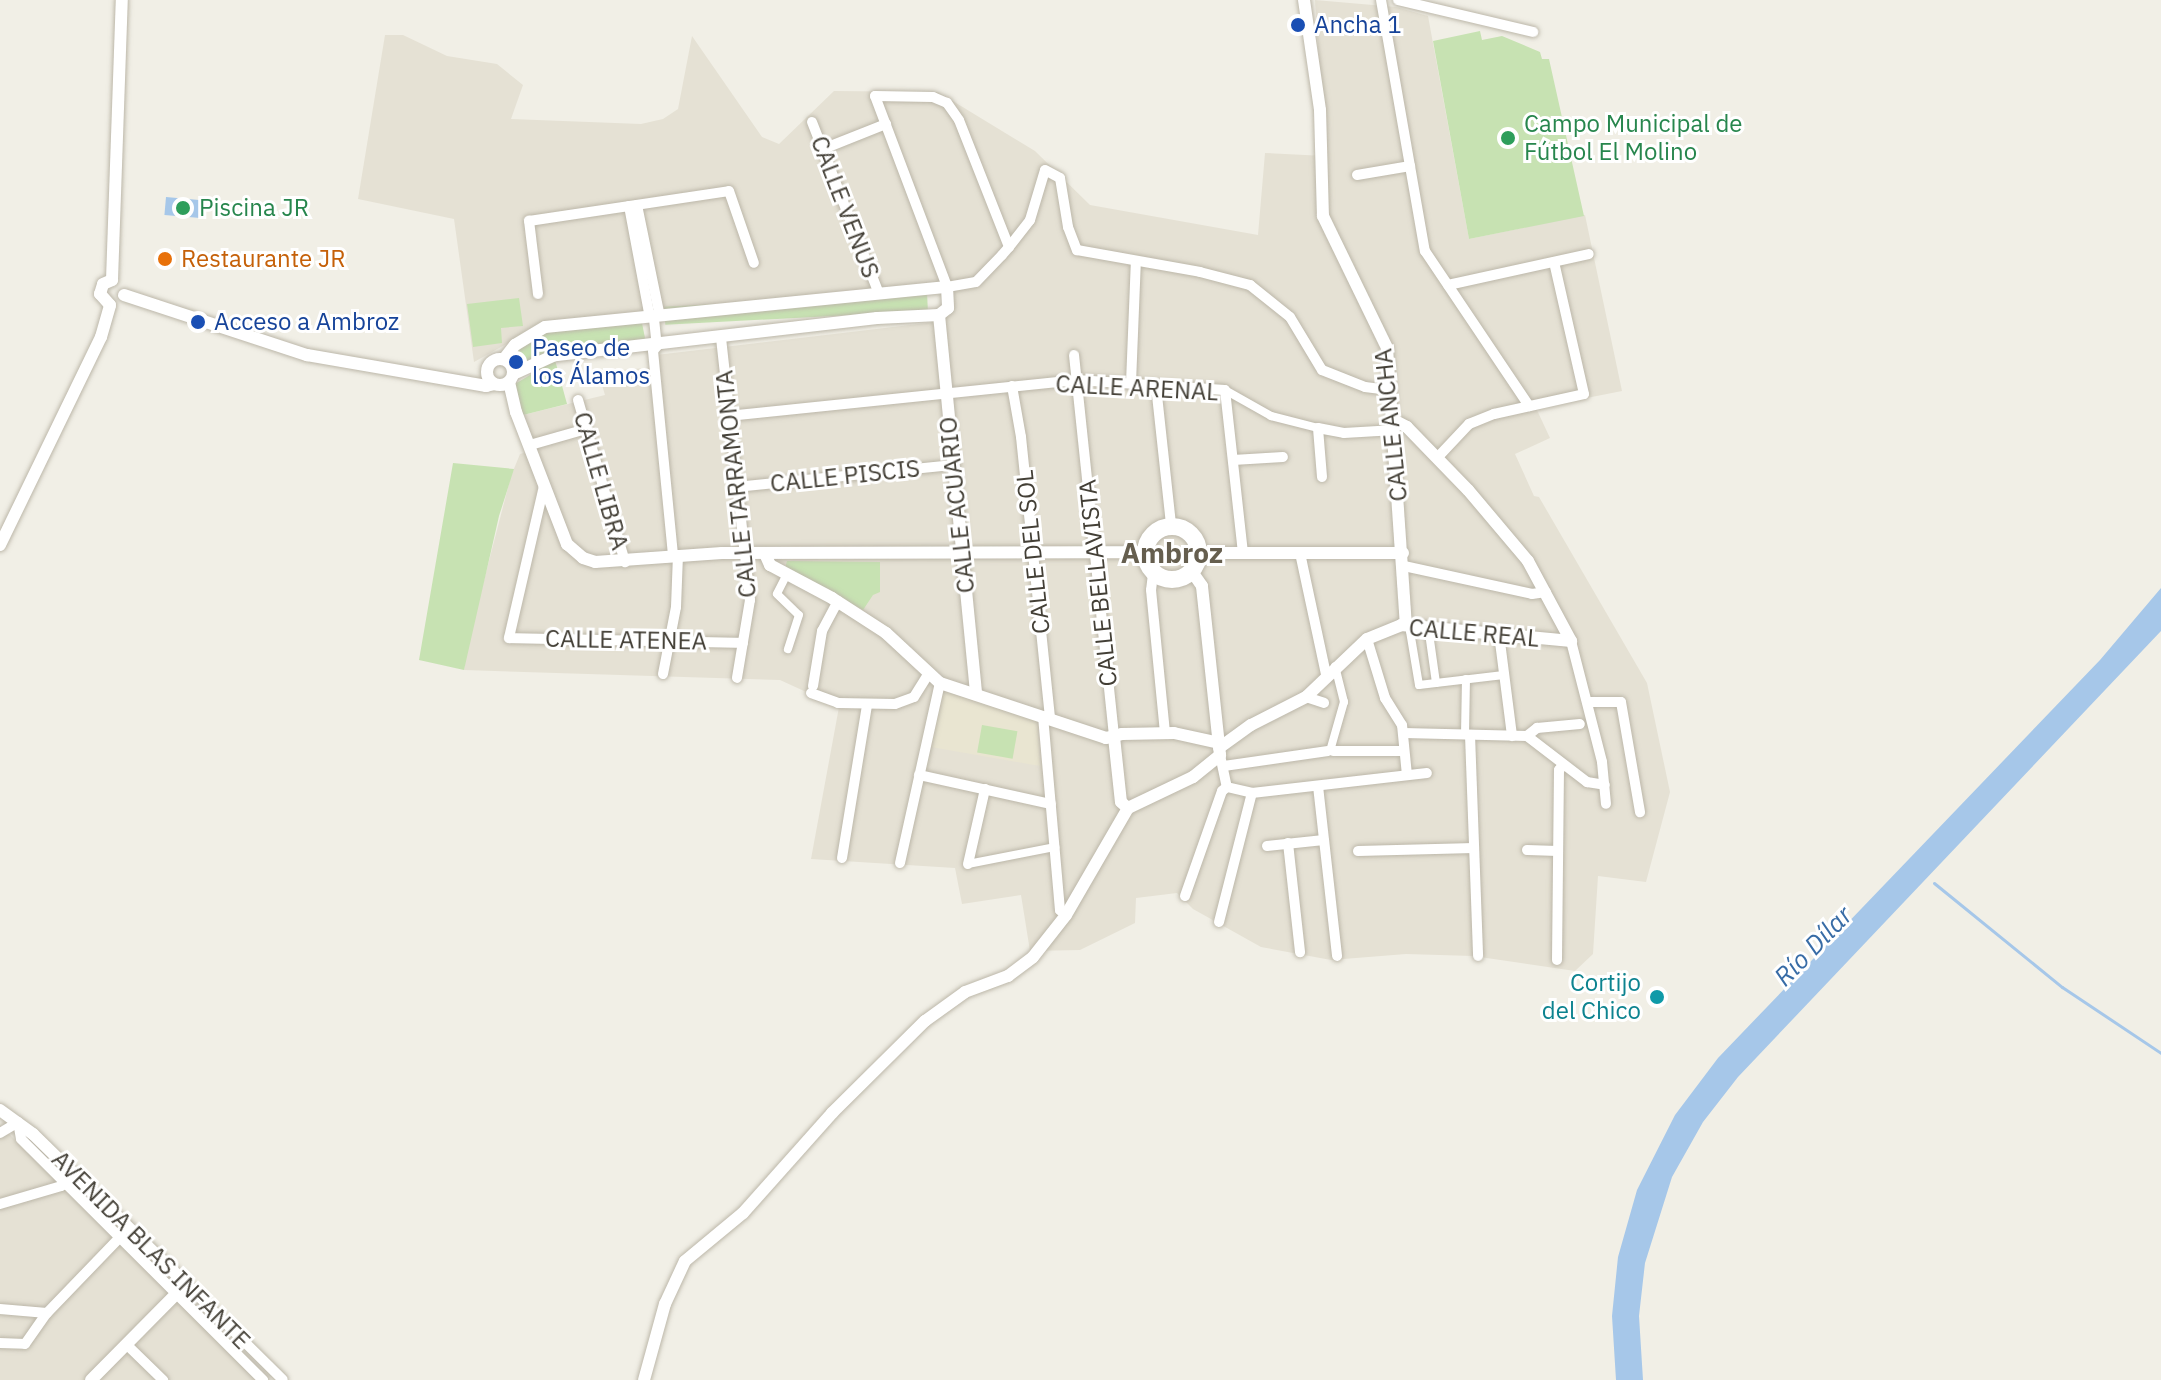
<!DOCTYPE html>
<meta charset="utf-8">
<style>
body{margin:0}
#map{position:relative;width:2161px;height:1380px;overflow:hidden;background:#f1efe6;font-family:"IBM Plex Sans",sans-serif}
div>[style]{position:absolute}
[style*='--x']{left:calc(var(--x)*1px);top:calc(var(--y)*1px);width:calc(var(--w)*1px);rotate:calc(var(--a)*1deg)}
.residential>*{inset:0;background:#e5e1d4}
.education>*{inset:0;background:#e9e5d1}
.green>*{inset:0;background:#c7e2b2;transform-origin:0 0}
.water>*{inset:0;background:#a6c7e9;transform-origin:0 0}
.stream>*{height:3px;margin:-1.5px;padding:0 1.5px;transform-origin:1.5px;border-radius:1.5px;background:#a6c7e9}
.roads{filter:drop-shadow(0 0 2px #bcb7a9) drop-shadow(0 0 2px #bcb7a9)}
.pedestrian>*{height:8px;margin:-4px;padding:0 4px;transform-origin:4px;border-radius:4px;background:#fff}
.pedestrian>.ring{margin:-4px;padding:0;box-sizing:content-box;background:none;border:8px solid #fff;border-radius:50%}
.minor>*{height:10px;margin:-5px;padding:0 5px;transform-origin:5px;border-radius:5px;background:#fff}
.tertiary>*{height:12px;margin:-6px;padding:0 6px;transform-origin:6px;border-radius:6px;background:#fff}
.tertiary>.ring{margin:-6px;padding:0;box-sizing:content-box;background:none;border:12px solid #fff;border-radius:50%}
.dots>*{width:22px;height:22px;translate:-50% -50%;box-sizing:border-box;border:4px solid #fff;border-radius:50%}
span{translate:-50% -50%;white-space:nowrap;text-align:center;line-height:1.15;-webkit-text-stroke:6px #fff;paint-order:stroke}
.transit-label{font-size:24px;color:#164399}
.left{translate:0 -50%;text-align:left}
.leisure-label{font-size:24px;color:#27864d}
.street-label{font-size:24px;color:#433f36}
.food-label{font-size:24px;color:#c56008}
.culture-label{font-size:24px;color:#0d838f}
.right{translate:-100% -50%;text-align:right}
.water-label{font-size:26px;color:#386ca6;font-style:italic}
.quarter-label{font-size:28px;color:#655e4e;font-weight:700}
</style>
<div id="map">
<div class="residential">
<div style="clip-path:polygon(1315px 0,1396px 7px,1428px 16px,1469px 239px,1585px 215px,1622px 391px,1536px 408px,1550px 438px,1515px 454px,1534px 496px,1539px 497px,1647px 683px,1670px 792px,1646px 882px,1598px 876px,1593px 954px,1575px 971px,1473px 956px,1406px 954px,1331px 960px,1261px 947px,1193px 909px,1177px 893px,1136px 898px,1135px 923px,1080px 950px,1030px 951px,1021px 895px,962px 904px,955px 868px,811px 859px,839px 707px,780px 680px,464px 670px,468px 642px,511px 476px,520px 454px,536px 449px,523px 415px,605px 395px,598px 372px,657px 367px,656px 355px,944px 321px,940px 282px,544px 323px,474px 362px,454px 219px,358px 199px,385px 35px,403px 35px,447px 56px,497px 64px,523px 85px,511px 119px,641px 124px,663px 119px,678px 109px,692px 36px,762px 137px,779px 144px,834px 91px,938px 92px,1035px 151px,1090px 205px,1258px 235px,1265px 153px,1325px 156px)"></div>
<div style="clip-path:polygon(0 1125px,256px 1380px,0 1380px)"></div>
</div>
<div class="education">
<div style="clip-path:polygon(943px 691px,1037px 720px,1040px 766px,931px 747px)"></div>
</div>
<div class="green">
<div style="clip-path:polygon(1480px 31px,1482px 40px,1502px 36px,1540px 52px,1542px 59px,1549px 59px,1584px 216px,1469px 239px,1433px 41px)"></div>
<div style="left:927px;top:293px;width:18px;height:263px;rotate:87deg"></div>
<div style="clip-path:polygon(519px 298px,523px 326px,501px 328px,502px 343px,473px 347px,467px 304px)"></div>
<div style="clip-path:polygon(642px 323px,646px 343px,517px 366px,511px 357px,516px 348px,547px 331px)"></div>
<div style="clip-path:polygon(555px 360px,567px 404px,523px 415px,515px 384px)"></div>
<div style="clip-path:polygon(453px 463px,514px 469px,499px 516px,464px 670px,419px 660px)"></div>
<div style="clip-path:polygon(787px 561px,880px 562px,880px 592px,873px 595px,863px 610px,785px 568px)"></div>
<div style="left:982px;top:725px;width:36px;height:28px;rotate:10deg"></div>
</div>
<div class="water">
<div style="left:166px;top:197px;width:36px;height:18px;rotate:5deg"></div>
<div style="clip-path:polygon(2161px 588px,2161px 631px,1738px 1077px,1703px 1122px,1672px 1177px,1645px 1263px,1639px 1316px,1643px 1380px,1616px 1380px,1612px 1316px,1618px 1257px,1637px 1190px,1675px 1115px,1718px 1058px,2100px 660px)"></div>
</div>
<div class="stream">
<div style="--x:1934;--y:883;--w:165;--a:39.1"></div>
<div style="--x:2062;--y:987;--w:119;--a:33.7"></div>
</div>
<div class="roads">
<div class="pedestrian">
<div style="--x:1225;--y:390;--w:53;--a:29.5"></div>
<div style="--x:1271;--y:416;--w:49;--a:14.3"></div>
<div class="ring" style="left:1150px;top:531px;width:36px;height:36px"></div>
<div style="--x:787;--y:574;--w:22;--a:117"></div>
<div style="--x:777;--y:594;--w:30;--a:44"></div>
<div style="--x:799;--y:615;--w:36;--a:108"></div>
<div style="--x:1410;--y:631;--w:19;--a:6"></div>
<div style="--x:1429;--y:633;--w:50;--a:82"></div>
<div style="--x:1436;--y:683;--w:17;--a:173"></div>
<div style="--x:1419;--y:685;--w:55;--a:-99.5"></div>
<div style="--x:1436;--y:683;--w:68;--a:-6.7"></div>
<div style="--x:1465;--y:735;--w:56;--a:-89"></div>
<div style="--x:1330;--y:751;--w:51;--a:-74.1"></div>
<div style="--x:1344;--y:702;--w:37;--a:-104"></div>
<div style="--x:968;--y:864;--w:89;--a:-11.1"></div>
</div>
<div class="minor">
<div style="--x:1381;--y:0;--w:255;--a:80.1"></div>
<div style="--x:1425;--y:251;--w:187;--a:56.1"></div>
<div style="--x:1398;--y:0;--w:139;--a:13.3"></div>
<div style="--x:812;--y:122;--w:181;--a:68.7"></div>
<div style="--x:823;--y:149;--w:68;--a:-21.6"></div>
<div style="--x:1357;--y:175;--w:54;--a:-9.6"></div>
<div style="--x:637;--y:205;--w:109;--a:78.4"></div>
<div style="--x:659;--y:312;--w:9;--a:126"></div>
<div style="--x:629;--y:206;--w:109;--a:79.4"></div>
<div style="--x:649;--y:313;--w:8;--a:50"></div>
<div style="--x:654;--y:319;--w:27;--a:84"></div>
<div style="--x:657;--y:346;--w:6;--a:129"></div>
<div style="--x:653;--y:351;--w:205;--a:84.4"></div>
<div style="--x:1009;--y:247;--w:136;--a:-111.5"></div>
<div style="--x:959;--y:120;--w:21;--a:-125"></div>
<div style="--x:947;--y:103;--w:15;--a:-157"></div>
<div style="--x:933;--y:97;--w:58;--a:-179"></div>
<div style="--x:875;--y:96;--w:204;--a:69.3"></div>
<div style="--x:947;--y:287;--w:29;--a:-10"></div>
<div style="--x:976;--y:282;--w:37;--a:-46"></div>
<div style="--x:1002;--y:255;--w:11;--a:-49"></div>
<div style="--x:1009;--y:247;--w:34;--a:-52"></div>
<div style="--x:1030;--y:220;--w:52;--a:-73.3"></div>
<div style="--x:1045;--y:170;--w:17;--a:28"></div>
<div style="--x:1060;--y:178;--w:50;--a:80.7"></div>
<div style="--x:1068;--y:227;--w:25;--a:69"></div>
<div style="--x:1077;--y:250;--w:125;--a:10.1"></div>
<div style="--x:1200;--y:272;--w:52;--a:14.6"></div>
<div style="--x:1250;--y:285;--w:51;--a:38.7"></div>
<div style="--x:1290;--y:317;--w:62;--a:58.9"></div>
<div style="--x:1322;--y:370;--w:46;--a:21.6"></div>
<div style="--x:1365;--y:387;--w:26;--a:7"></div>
<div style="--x:1448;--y:285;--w:144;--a:-12.4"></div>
<div style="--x:538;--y:294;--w:74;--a:-97"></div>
<div style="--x:529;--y:221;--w:202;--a:-8.5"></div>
<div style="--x:729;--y:191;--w:76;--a:70.9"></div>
<div style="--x:721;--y:338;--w:264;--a:83.7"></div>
<div style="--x:750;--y:600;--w:79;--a:99.5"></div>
<div style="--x:1074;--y:355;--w:384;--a:84"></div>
<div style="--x:1131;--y:383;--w:122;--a:-87.7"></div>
<div style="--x:1012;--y:386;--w:52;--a:80"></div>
<div style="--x:1021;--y:437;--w:282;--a:84.1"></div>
<div style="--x:1156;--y:386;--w:139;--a:83.8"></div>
<div style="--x:578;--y:400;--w:169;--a:73.8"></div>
<div style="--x:728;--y:416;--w:351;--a:-5.9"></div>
<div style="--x:1077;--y:380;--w:148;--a:3.9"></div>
<div style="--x:1225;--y:390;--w:164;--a:83.7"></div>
<div style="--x:530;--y:445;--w:58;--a:-15.9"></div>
<div style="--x:1437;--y:458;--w:47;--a:-46.7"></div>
<div style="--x:1469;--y:424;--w:27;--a:-22"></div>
<div style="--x:1494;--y:414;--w:92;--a:-12.5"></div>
<div style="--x:1584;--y:394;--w:135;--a:-102.8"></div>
<div style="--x:1233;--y:460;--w:50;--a:-3.4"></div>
<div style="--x:1322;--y:477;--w:49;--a:-94.7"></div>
<div style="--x:1318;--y:428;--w:26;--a:11"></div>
<div style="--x:1344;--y:433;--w:51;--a:-3.4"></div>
<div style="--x:544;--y:486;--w:156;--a:103"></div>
<div style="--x:509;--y:638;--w:234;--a:1.2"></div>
<div style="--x:736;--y:487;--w:219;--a:-5.8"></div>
<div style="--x:1300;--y:553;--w:124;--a:77.9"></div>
<div style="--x:1404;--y:566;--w:131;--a:12.3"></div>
<div style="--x:1532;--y:594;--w:14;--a:-8"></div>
<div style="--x:1153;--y:574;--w:16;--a:97"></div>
<div style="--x:1151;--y:590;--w:144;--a:84.4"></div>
<div style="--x:1499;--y:634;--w:103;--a:82.7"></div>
<div style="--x:1367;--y:639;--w:62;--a:73"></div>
<div style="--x:1385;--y:698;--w:32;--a:58"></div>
<div style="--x:1402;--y:725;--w:50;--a:84.3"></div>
<div style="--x:1571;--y:641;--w:125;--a:75.6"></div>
<div style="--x:1602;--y:762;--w:42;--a:84.6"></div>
<div style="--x:663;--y:674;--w:68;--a:-79"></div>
<div style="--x:676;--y:607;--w:52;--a:-87.8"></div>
<div style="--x:813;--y:686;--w:56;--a:-80.7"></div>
<div style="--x:822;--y:631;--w:34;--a:-62"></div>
<div style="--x:811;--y:693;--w:29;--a:20"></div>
<div style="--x:838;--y:703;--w:57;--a:1"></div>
<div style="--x:895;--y:704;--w:20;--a:-20"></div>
<div style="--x:914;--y:697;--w:28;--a:-58"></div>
<div style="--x:1306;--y:697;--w:19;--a:18"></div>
<div style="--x:1589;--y:702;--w:32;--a:0"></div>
<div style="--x:1621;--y:702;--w:112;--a:80.2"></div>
<div style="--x:1043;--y:716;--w:195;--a:85"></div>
<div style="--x:1060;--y:910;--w:8;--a:40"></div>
<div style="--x:1404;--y:733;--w:123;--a:1.4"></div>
<div style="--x:1527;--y:736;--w:13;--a:-39"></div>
<div style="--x:1537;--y:728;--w:43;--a:-5.3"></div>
<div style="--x:1470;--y:735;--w:221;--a:87.9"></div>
<div style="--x:1527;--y:736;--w:76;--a:37.5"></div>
<div style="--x:1587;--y:782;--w:18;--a:9"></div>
<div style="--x:1333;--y:751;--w:71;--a:0"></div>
<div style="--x:1220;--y:755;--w:33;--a:78"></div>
<div style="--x:1227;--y:787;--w:26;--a:13"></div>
<div style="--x:1252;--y:793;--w:176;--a:-6.5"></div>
<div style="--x:1224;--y:766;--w:105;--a:-8.2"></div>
<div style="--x:919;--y:775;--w:135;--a:12.4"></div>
<div style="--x:1318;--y:786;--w:171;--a:83.6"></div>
<div style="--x:1288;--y:843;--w:110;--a:83.7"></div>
<div style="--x:1267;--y:846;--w:57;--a:-6"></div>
<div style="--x:1527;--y:850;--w:31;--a:2"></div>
<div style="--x:1358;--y:851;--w:116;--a:-1.5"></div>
<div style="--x:842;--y:858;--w:155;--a:-80.7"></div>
<div style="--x:900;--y:863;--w:184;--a:-77.5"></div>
<div style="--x:968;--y:864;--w:77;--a:-77.2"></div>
<div style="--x:1185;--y:896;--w:111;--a:-70.6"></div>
<div style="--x:1222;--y:791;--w:6;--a:-39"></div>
<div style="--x:1219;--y:922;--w:133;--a:-75.7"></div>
<div style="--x:1557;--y:960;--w:190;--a:-89.4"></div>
<div style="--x:1559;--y:770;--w:6;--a:-51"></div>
<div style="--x:0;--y:1133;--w:21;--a:-31"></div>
<div style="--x:18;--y:1122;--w:17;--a:80"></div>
<div style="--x:21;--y:1139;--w:342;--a:44.9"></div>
<div style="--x:0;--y:1204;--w:64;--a:-16.4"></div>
<div style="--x:61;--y:1186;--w:11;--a:-41"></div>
<div style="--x:186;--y:1284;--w:136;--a:44.7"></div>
<div style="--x:0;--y:1309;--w:47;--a:4.9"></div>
<div style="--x:0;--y:1343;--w:25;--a:2"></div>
<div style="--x:25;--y:1344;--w:38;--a:-55"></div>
<div style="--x:47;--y:1313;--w:108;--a:-46.1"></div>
<div style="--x:126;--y:1344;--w:52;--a:44.2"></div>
</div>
<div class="tertiary">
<div style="--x:1304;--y:0;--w:111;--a:81.7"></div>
<div style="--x:1320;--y:110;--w:106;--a:88.4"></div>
<div style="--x:1323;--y:216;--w:147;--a:64.1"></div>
<div style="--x:1387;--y:348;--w:277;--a:86.1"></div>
<div style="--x:112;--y:280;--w:280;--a:-88"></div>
<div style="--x:124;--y:295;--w:193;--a:18.2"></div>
<div style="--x:307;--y:355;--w:182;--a:9.8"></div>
<div style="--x:486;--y:386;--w:8;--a:-14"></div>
<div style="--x:110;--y:305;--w:15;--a:-132"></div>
<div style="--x:100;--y:294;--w:10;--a:-73"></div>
<div style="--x:103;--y:284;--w:10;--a:-24"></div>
<div style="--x:939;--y:315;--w:381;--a:84.4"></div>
<div class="ring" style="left:487px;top:359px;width:14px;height:14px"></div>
<div style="--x:504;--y:359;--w:18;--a:-52"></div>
<div style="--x:515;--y:345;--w:35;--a:-31"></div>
<div style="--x:545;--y:327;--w:404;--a:-5.7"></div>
<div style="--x:947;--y:287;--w:21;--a:87"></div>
<div style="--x:948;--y:308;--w:11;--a:142"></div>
<div style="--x:939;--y:315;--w:62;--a:177.2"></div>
<div style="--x:877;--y:318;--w:324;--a:173.4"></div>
<div style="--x:555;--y:355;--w:46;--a:155.7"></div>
<div style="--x:509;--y:382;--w:31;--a:77"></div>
<div style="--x:516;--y:412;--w:142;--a:68.9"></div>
<div style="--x:567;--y:544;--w:21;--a:41"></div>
<div style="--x:583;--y:558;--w:13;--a:18"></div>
<div style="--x:595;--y:562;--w:127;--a:-4.1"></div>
<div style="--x:722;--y:553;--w:421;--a:-0.1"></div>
<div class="ring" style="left:1143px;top:524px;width:46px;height:46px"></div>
<div style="--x:0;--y:545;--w:231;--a:-64.1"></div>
<div style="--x:101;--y:337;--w:33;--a:-74"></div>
<div style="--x:1201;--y:553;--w:202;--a:0"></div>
<div style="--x:766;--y:556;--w:10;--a:66"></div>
<div style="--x:770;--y:565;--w:70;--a:28"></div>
<div style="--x:832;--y:598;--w:64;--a:32.9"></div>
<div style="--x:886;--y:633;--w:74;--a:42.8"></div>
<div style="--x:940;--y:683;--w:175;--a:18.3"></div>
<div style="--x:1106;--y:738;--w:16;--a:-14"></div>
<div style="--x:1122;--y:734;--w:52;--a:-1.1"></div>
<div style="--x:1174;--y:733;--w:46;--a:12.5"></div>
<div style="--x:1114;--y:737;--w:65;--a:83.9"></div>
<div style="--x:1121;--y:802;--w:9;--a:41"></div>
<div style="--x:1219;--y:748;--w:39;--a:-36"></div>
<div style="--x:1251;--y:725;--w:62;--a:-27"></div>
<div style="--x:1306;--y:697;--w:84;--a:-43.6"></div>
<div style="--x:1367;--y:639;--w:37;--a:-22"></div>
<div style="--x:1401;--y:625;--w:171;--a:5.4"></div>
<div style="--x:1571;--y:641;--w:91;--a:-118.3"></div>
<div style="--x:1528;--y:561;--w:93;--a:-130.2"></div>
<div style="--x:1468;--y:490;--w:88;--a:-134.1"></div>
<div style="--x:1407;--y:427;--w:15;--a:-152"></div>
<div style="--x:1128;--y:808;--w:72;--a:-25.5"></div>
<div style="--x:1193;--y:777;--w:35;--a:-39"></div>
<div style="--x:1220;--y:755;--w:170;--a:-96.1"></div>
<div style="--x:1202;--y:586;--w:16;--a:-125"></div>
<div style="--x:0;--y:1110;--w:41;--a:36"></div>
<div style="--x:33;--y:1134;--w:214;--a:44.4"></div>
<div style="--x:186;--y:1284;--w:135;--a:134.7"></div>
<div style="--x:644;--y:1380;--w:79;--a:-74.6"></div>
<div style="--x:665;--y:1304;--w:47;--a:-65.1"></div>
<div style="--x:685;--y:1261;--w:75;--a:-39.6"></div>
<div style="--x:743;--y:1213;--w:134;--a:-48.3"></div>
<div style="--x:832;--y:1113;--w:131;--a:-44.7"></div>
<div style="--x:925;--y:1021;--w:49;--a:-35.9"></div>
<div style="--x:965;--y:992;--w:46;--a:-20.4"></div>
<div style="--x:1008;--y:976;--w:31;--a:-37"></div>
<div style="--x:1033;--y:957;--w:53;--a:-51.8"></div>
<div style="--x:1066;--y:915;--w:124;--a:-59.9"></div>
</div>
</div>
<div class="dots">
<div style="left:1298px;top:25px;background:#1a4fb4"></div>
<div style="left:1508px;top:138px;background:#2e9e5b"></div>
<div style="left:183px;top:208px;background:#2e9e5b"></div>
<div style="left:165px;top:259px;background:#e8710a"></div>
<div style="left:198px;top:322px;background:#1a4fb4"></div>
<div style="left:516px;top:362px;background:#1a4fb4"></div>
<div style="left:1657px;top:997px;background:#0f9aa8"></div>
</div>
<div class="transit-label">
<span class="left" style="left:1314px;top:25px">Ancha 1</span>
<span class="left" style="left:214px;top:322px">Acceso a Ambroz</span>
<span class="left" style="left:532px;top:362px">Paseo de<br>los Álamos</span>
</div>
<div class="leisure-label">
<span class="left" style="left:1524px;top:138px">Campo Municipal de<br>Fútbol El Molino</span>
<span class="left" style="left:199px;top:208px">Piscina JR</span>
</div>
<div class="street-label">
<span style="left:845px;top:207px;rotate:69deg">CALLE VENUS</span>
<span style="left:1137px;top:388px;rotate:3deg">CALLE ARENAL</span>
<span style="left:1391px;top:425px;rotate:-96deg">CALLE ANCHA</span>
<span style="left:845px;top:476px;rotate:-6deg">CALLE PISCIS</span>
<span style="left:601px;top:481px;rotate:74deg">CALLE LIBRA</span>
<span style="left:736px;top:484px;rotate:-96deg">CALLE TARRAMONTA</span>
<span style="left:957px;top:505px;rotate:-96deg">CALLE ACUARIO</span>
<span style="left:1033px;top:552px;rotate:-96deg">CALLE DEL SOL</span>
<span style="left:1098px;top:583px;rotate:-96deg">CALLE BELLAVISTA</span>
<span style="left:1474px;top:633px;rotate:5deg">CALLE REAL</span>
<span style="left:626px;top:640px;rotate:1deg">CALLE ATENEA</span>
<span style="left:151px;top:1250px;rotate:45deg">AVENIDA BLAS INFANTE</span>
</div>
<div class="food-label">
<span class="left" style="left:181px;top:259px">Restaurante JR</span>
</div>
<div class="culture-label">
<span class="right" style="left:1641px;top:997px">Cortijo<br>del Chico</span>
</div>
<div class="water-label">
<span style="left:1813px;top:946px;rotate:-46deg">Río Dílar</span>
</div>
<div class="quarter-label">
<span style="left:1172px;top:553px">Ambroz</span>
</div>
</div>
